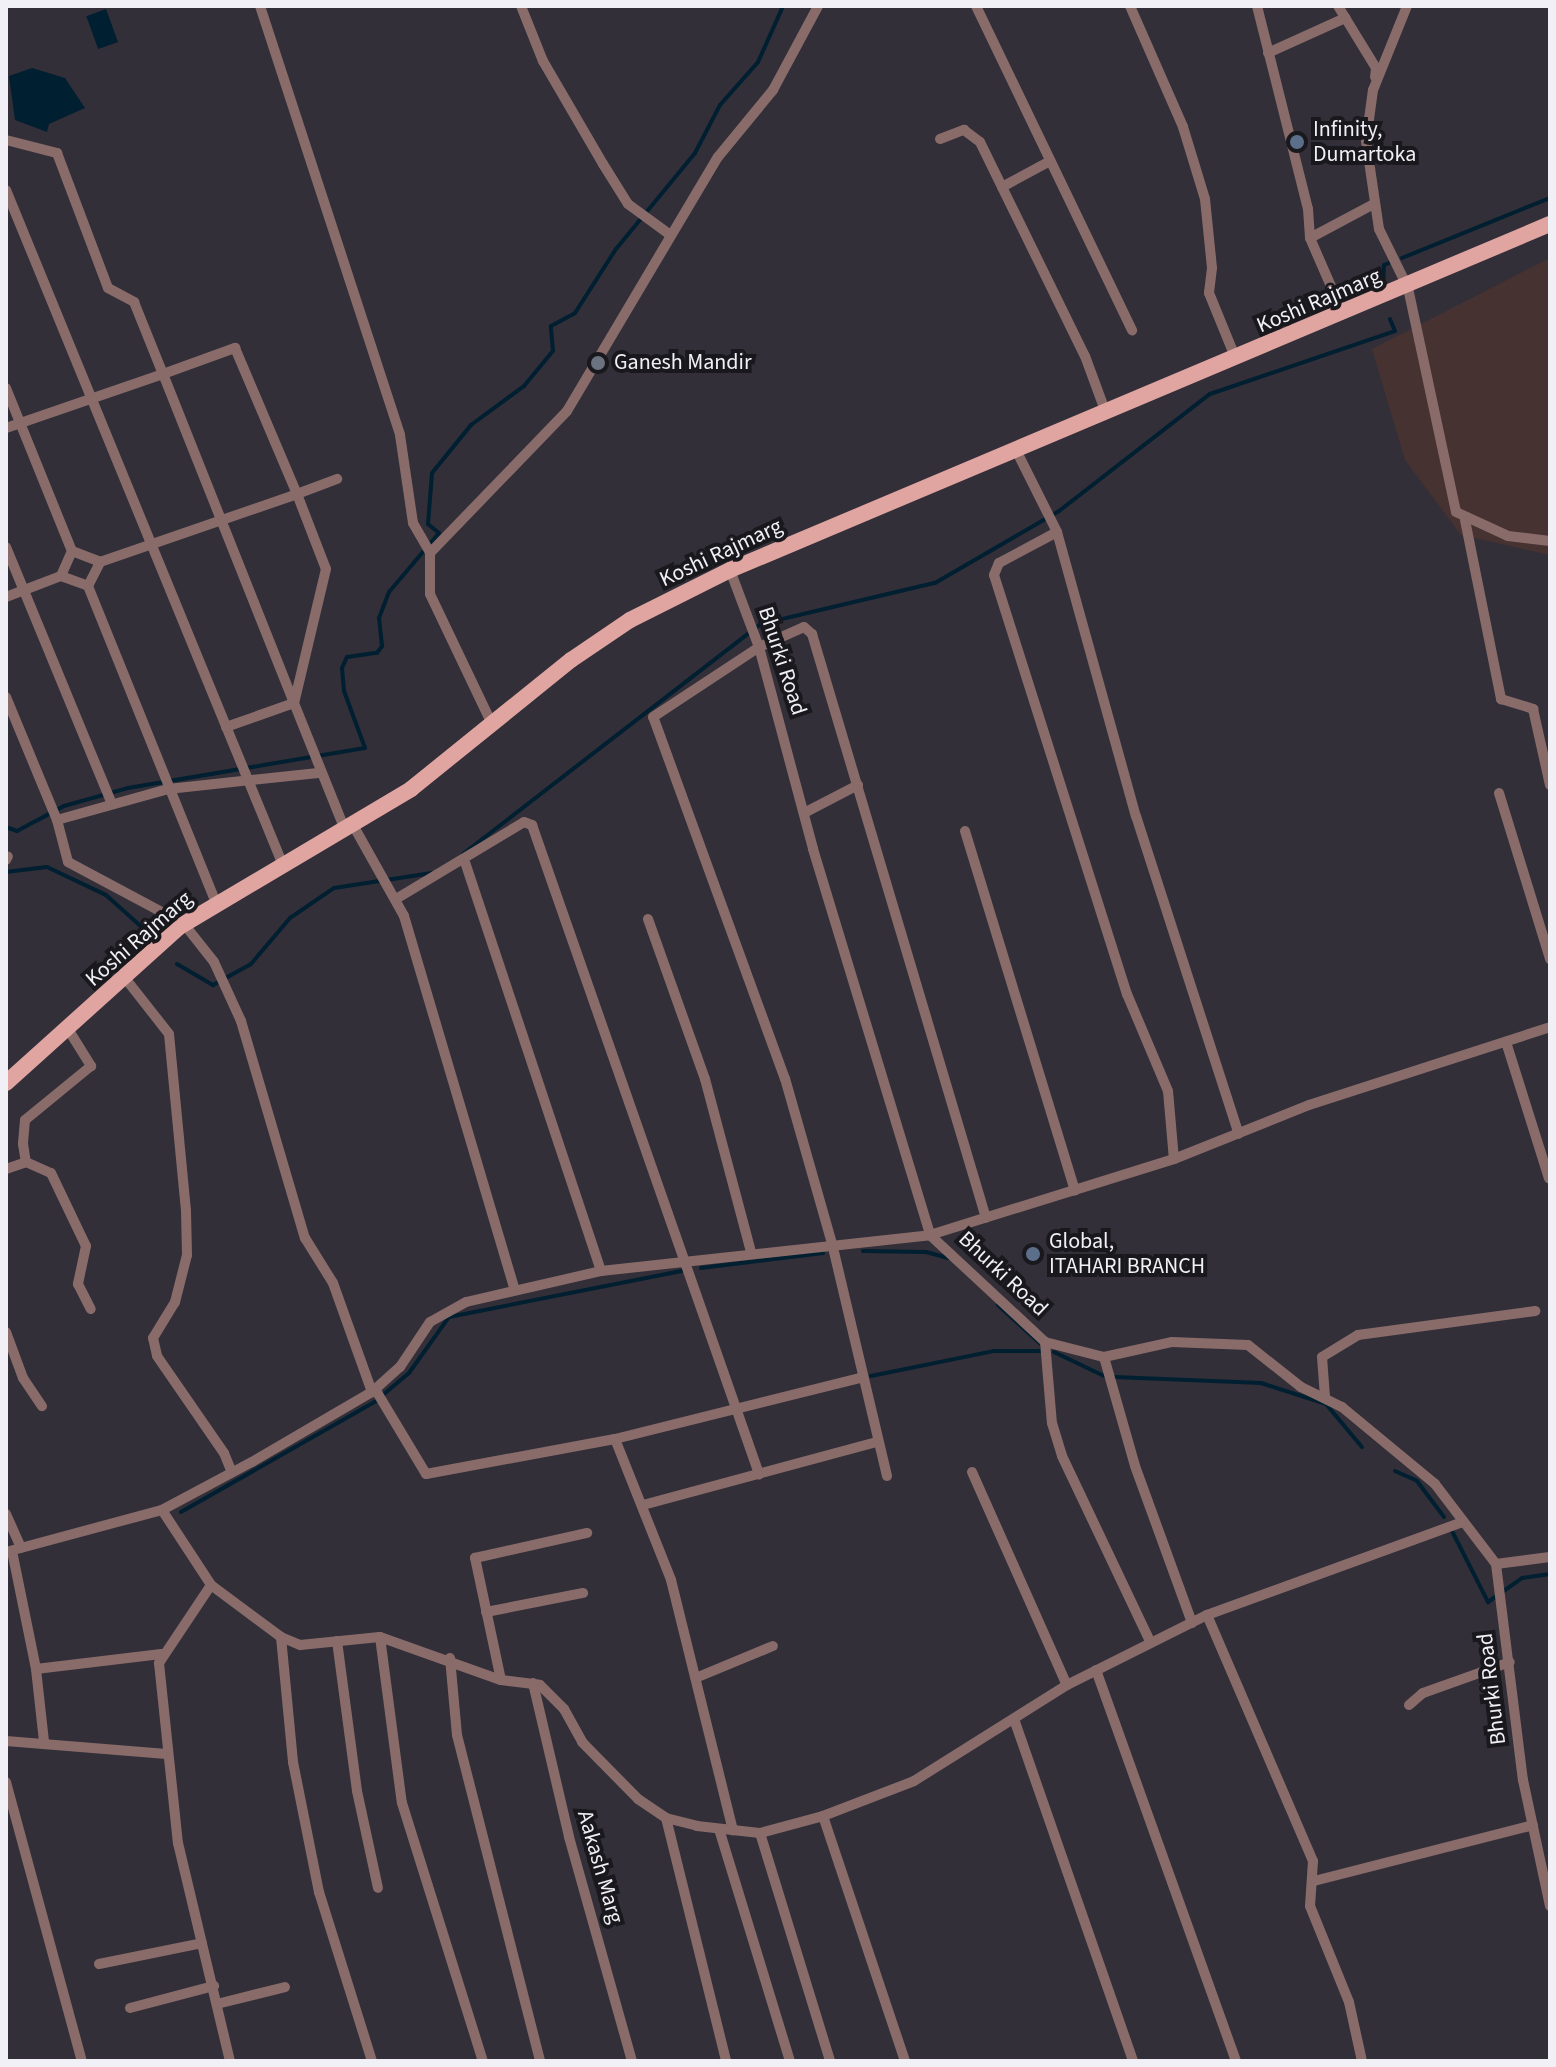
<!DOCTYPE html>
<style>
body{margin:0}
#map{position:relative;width:1556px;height:2067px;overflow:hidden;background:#322f39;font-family:"Source Sans 3",sans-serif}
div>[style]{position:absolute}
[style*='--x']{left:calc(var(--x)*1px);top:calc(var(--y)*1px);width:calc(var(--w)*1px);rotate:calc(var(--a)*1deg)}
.commercial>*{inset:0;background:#473232}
.water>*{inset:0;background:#001f30;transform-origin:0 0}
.stream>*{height:4px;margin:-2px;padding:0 2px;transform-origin:2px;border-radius:2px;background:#001f30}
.minor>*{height:10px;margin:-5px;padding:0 5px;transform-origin:5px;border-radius:5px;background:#896c6a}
.primary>*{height:16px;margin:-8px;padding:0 8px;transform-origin:8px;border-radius:8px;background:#e1a5a1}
.dots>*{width:22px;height:22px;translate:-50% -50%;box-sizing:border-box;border:4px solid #19181d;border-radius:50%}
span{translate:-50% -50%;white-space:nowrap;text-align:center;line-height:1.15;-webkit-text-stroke:8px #19181d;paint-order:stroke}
.poi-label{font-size:22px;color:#f2f0f7}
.left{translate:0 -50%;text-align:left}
.street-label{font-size:22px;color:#f2f0f7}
.frame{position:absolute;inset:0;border:8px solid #f2f0f7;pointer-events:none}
</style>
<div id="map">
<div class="commercial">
<div style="clip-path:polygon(1550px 258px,1550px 555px,1461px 535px,1405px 460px,1372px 349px)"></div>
</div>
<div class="water">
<div style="left:106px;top:9px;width:35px;height:21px;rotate:70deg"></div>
<div style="clip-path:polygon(32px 68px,65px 78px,85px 108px,49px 124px,47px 132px,15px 120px,9px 76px)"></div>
</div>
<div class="stream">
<div style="--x:1402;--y:258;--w:160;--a:-22.1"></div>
<div style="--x:1383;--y:289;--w:24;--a:-88"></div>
<div style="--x:1384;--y:265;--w:5;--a:-22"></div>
<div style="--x:6;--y:827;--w:12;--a:20"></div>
<div style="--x:17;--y:831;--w:53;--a:-28"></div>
<div style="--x:64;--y:806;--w:66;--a:-15.7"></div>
<div style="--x:128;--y:788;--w:240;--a:-9.6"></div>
<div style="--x:365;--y:748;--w:61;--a:-110.2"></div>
<div style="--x:344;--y:691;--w:23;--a:-95"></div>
<div style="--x:342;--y:668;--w:12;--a:-66"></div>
<div style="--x:347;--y:657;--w:30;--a:-8"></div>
<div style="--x:377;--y:653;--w:9;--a:-54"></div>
<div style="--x:382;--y:646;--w:28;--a:-96"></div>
<div style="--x:379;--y:618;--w:28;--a:-69"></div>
<div style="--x:389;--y:592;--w:77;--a:-49.7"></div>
<div style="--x:439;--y:533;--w:14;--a:-141"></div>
<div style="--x:428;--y:524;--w:51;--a:-85.5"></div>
<div style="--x:432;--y:473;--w:62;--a:-50.9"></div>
<div style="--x:471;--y:425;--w:66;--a:-36.3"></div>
<div style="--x:524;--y:386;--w:45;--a:-50.4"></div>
<div style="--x:553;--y:351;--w:25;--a:-95"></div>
<div style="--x:551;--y:326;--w:27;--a:-28"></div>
<div style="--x:575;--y:313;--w:76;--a:-57.4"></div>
<div style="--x:616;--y:249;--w:124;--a:-50.5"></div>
<div style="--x:695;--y:153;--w:54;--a:-62.5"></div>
<div style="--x:720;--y:105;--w:57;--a:-48.5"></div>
<div style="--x:758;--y:62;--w:61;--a:-65.9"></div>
<div style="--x:463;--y:854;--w:376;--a:-37.7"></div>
<div style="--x:761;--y:624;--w:179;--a:-13.3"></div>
<div style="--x:935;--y:583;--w:143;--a:-30.1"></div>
<div style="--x:1059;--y:511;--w:191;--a:-37.8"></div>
<div style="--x:1210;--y:394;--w:195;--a:-18.8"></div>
<div style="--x:1395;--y:331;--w:13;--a:-113"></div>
<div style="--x:6;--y:872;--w:41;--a:-7"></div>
<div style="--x:47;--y:867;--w:65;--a:25.4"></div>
<div style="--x:106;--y:895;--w:67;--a:42"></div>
<div style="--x:177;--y:964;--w:42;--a:30.3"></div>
<div style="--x:213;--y:985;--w:43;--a:-28.9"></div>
<div style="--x:251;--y:964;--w:60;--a:-49.7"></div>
<div style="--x:290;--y:918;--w:53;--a:-34.3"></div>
<div style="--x:334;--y:888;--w:99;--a:-8.7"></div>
<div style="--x:863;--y:1251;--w:63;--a:0.9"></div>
<div style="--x:926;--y:1252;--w:23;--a:15"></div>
<div style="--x:701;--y:1268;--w:123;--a:-7"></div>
<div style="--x:1054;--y:1352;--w:55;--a:25.6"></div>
<div style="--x:871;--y:1376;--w:126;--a:-11.5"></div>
<div style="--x:994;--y:1351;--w:47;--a:0"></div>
<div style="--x:1041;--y:1351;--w:5;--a:-68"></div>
<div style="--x:1043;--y:1346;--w:61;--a:-137.7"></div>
<div style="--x:1115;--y:1377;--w:146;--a:2.4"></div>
<div style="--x:1261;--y:1383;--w:68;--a:17.9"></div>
<div style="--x:1326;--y:1404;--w:56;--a:50.1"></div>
<div style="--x:384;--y:1394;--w:33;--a:-40"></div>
<div style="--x:409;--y:1373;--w:69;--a:-54.5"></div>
<div style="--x:449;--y:1317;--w:237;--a:-11.2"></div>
<div style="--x:1395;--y:1471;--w:24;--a:24"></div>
<div style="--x:1417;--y:1481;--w:45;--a:53.1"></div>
<div style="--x:181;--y:1512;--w:224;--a:-29.6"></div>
<div style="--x:1452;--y:1531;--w:80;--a:63.1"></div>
<div style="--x:1488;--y:1602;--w:42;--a:-35.2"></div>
<div style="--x:1522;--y:1578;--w:28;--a:-8"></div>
</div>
<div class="minor">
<div style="--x:260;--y:6;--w:451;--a:71.9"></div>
<div style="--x:400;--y:435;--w:89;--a:81.6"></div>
<div style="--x:413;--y:523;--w:34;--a:60"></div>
<div style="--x:521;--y:6;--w:59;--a:68.2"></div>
<div style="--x:543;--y:61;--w:119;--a:59.8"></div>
<div style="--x:603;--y:164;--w:47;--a:58"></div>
<div style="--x:628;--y:204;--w:51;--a:36.2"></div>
<div style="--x:976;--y:6;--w:360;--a:64.3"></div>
<div style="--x:1130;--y:6;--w:132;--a:66.3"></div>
<div style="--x:1183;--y:127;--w:75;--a:73"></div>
<div style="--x:1205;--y:199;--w:69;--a:84.2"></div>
<div style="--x:1212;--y:268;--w:25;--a:97"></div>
<div style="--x:1209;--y:293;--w:71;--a:67.8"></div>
<div style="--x:1257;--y:6;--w:209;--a:75.9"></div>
<div style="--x:1308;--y:209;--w:29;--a:86"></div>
<div style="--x:1310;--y:238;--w:72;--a:-28"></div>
<div style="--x:1338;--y:6;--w:73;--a:58.5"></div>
<div style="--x:1376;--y:68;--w:9;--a:96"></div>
<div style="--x:1407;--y:6;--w:91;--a:112"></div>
<div style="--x:1373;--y:90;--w:51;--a:97.8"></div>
<div style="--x:1366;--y:141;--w:89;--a:81.6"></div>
<div style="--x:1379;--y:229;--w:66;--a:63.8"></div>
<div style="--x:1408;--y:288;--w:229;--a:77.9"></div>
<div style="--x:1456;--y:512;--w:57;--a:24.8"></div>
<div style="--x:1508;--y:536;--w:42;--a:6.8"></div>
<div style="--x:1268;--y:53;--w:85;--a:-24.4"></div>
<div style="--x:940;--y:139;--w:26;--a:-21"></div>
<div style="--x:964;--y:130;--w:20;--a:37"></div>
<div style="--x:980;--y:142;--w:238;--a:63.9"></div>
<div style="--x:1085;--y:356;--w:61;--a:69.8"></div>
<div style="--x:6;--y:140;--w:53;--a:14.3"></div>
<div style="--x:57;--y:153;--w:144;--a:69.3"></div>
<div style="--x:108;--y:288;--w:30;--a:28"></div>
<div style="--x:134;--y:302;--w:78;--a:68.1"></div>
<div style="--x:163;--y:374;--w:166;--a:161"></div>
<div style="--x:1002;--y:187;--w:55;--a:-28.4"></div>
<div style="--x:6;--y:190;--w:730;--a:67.69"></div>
<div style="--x:1310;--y:238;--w:83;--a:66.5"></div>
<div style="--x:6;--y:388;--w:176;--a:68"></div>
<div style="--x:72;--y:551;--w:30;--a:21"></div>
<div style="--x:100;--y:562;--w:208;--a:-19"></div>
<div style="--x:297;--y:494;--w:80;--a:68.9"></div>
<div style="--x:326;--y:569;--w:138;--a:103.4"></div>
<div style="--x:294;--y:703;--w:137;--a:68.1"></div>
<div style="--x:1016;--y:450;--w:92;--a:63.4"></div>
<div style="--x:1057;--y:532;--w:295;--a:74.5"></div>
<div style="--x:1136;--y:816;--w:334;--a:72.1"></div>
<div style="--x:1465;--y:520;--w:183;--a:78.6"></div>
<div style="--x:1501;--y:699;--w:34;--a:17"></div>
<div style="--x:1533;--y:709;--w:78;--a:77.4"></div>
<div style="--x:1057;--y:532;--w:66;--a:151.9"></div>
<div style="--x:999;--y:563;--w:13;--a:113"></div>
<div style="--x:994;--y:575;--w:440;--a:72.4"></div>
<div style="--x:1127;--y:994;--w:105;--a:67.1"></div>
<div style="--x:1168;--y:1091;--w:68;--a:85"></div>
<div style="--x:6;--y:547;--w:276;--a:67.6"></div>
<div style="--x:72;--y:551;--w:27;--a:114"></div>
<div style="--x:61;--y:576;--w:29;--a:20"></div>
<div style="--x:88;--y:586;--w:27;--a:-63"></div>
<div style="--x:730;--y:570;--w:82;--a:69.4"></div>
<div style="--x:759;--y:647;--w:209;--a:75"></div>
<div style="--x:813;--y:849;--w:403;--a:73.1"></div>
<div style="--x:930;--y:1235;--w:157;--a:42.9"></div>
<div style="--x:1045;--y:1342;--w:61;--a:14.3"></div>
<div style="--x:1104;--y:1357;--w:70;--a:-12.4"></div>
<div style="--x:1172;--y:1342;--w:76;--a:2.3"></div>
<div style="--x:1248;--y:1345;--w:68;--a:38.4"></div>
<div style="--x:1301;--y:1387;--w:46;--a:26"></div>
<div style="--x:1342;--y:1407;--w:121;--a:39.6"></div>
<div style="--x:1435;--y:1484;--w:101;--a:52.7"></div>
<div style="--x:1496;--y:1564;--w:218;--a:82.9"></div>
<div style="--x:1523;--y:1780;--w:129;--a:77.9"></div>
<div style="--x:88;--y:586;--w:342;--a:68"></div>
<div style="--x:6;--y:597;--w:59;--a:-20.9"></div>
<div style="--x:6;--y:697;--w:133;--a:67.5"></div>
<div style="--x:57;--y:820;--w:115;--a:-15.6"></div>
<div style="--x:168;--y:789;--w:151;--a:-6.1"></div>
<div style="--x:492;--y:724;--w:144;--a:-115.5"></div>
<div style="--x:430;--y:594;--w:41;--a:-90"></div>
<div style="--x:430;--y:553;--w:197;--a:-46"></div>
<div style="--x:567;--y:411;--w:295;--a:-59.3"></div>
<div style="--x:718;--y:157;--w:87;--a:-50.6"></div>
<div style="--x:773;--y:90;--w:95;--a:-61.8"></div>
<div style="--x:226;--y:727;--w:72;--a:-19.4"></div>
<div style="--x:294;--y:703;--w:354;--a:-111.7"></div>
<div style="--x:163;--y:374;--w:77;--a:-19.9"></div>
<div style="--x:235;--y:348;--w:159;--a:67"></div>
<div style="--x:297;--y:494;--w:43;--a:-20.6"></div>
<div style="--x:1499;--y:793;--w:174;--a:72.9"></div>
<div style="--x:804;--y:813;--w:61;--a:-27.4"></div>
<div style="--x:57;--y:820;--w:43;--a:75.3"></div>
<div style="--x:68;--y:862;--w:132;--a:28.1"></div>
<div style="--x:184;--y:924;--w:48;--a:51.7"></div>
<div style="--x:214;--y:962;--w:65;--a:65.4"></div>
<div style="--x:241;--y:1021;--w:226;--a:73.6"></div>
<div style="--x:305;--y:1238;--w:53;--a:58.1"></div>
<div style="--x:333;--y:1283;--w:116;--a:70.3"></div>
<div style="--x:353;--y:825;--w:104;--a:60.7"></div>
<div style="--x:404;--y:916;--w:390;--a:73.5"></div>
<div style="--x:965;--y:831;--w:376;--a:73"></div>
<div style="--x:6;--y:860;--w:4;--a:-63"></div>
<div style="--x:465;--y:862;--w:431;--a:71.6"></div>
<div style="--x:396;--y:899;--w:149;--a:-31"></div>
<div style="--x:524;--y:822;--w:9;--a:21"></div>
<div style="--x:532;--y:825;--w:688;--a:70.72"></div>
<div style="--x:648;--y:919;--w:170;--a:70.4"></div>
<div style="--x:705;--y:1079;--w:179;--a:75.1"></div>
<div style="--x:125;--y:978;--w:71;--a:51.8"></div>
<div style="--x:169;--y:1034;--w:178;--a:84.5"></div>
<div style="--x:186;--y:1211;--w:44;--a:88.7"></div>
<div style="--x:187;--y:1255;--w:49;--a:104.3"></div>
<div style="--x:175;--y:1302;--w:42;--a:121.4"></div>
<div style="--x:153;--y:1338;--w:18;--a:77"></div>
<div style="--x:157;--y:1356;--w:118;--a:55.4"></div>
<div style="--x:224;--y:1453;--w:18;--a:68"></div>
<div style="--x:68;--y:1029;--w:44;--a:58.1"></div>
<div style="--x:91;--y:1066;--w:85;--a:140.7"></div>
<div style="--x:25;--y:1120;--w:24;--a:95"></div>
<div style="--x:23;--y:1144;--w:18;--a:81"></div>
<div style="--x:26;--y:1162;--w:27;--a:24"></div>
<div style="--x:51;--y:1173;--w:81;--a:64.4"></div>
<div style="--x:86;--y:1246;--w:39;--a:102"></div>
<div style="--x:78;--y:1284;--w:28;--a:63"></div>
<div style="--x:1506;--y:1042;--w:143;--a:72.5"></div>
<div style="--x:6;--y:1169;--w:21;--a:-19"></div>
<div style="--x:6;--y:1332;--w:49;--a:69.7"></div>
<div style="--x:23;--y:1378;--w:34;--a:56"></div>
<div style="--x:1045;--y:1342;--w:81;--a:85.1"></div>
<div style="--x:1052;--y:1423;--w:34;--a:73"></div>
<div style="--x:1062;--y:1456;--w:205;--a:64.6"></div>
<div style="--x:1104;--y:1357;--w:113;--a:74.1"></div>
<div style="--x:1135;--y:1466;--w:167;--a:70"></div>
<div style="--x:375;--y:1389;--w:99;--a:59"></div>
<div style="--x:426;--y:1474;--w:192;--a:-10.5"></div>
<div style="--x:615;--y:1439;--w:152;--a:68.3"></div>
<div style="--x:671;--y:1580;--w:258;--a:76.1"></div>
<div style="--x:1325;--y:1397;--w:40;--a:-94.3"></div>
<div style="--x:1322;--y:1357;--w:42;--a:-31.4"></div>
<div style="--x:1358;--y:1335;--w:179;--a:-7.7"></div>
<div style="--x:615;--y:1439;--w:252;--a:-14"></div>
<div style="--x:972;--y:1472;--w:233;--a:66"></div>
<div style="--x:887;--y:1476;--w:235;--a:-103.3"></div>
<div style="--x:833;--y:1247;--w:175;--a:-105.9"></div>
<div style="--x:785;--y:1079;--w:385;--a:-110"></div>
<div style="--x:653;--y:717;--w:127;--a:-33.4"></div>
<div style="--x:759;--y:647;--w:49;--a:-24"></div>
<div style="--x:804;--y:627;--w:11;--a:41"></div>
<div style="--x:812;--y:634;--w:609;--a:73.41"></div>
<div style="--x:643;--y:1505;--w:241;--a:-15.1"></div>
<div style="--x:162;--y:1510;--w:90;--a:56.8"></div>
<div style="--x:211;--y:1585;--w:87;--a:36.6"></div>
<div style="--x:281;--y:1637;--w:21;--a:23"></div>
<div style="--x:300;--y:1645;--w:80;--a:-5.7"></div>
<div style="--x:380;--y:1637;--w:128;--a:19.6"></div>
<div style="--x:501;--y:1680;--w:39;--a:7"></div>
<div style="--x:540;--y:1685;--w:34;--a:45"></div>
<div style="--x:564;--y:1709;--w:38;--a:61"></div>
<div style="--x:582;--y:1742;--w:80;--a:45.5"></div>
<div style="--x:638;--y:1799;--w:34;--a:34"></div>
<div style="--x:666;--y:1818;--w:32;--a:14"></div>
<div style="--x:697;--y:1826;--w:63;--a:6.3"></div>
<div style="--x:760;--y:1833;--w:65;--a:-15.1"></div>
<div style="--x:823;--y:1816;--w:97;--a:-21"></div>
<div style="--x:914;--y:1781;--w:181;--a:-32.1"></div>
<div style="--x:1067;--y:1685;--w:157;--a:-26.6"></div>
<div style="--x:1207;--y:1615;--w:272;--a:-20"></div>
<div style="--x:6;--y:1514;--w:37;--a:66"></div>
<div style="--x:12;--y:1551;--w:120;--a:78.5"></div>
<div style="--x:36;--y:1669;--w:73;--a:83.7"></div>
<div style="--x:6;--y:1552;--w:162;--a:-15.1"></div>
<div style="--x:162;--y:1510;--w:102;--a:-28.1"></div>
<div style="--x:252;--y:1462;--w:139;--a:-30.3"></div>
<div style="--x:372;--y:1392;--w:38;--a:-42"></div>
<div style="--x:400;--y:1367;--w:54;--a:-56.3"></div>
<div style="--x:430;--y:1322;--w:41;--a:-29.1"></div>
<div style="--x:466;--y:1302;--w:139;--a:-12.9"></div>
<div style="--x:601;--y:1271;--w:331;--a:-6.2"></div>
<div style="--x:930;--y:1235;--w:256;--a:-17.3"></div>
<div style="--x:1174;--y:1159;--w:145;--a:-21.8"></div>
<div style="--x:1309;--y:1105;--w:253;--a:-17.9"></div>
<div style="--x:1496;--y:1564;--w:54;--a:-7.4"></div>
<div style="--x:211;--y:1585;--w:94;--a:123.7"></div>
<div style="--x:159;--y:1663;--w:181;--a:84"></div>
<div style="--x:178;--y:1843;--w:224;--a:76.6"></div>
<div style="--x:486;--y:1612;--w:99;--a:-11.1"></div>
<div style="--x:1207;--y:1615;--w:268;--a:66.7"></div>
<div style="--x:1313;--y:1861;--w:45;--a:93.8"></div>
<div style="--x:1310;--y:1906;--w:104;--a:67.9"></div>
<div style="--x:1349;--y:2002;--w:60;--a:77.6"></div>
<div style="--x:281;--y:1637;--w:126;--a:84.5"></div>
<div style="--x:293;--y:1762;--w:133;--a:78.7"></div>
<div style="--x:319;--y:1892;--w:177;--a:72.6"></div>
<div style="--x:380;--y:1637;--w:167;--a:82.5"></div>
<div style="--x:402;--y:1803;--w:270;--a:72.6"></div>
<div style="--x:337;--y:1641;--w:151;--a:82.4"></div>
<div style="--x:357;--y:1791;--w:99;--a:77.8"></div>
<div style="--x:450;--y:1658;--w:77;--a:84.8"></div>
<div style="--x:457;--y:1735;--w:336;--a:75.7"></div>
<div style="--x:36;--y:1669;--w:126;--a:-6.8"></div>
<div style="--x:1096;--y:1670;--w:415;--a:70.3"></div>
<div style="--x:698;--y:1677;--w:81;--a:-22.5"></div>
<div style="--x:501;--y:1680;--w:125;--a:-102"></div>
<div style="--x:475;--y:1558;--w:115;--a:-12.6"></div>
<div style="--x:533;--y:1683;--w:158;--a:76.8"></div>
<div style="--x:569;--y:1837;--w:233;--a:74.3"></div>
<div style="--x:1409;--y:1705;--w:18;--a:-41"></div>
<div style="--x:1423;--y:1693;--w:92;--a:-19.6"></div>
<div style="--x:1014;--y:1719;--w:362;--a:70.8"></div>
<div style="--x:6;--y:1741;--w:161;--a:4.6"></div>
<div style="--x:6;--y:1782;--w:289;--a:74.8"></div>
<div style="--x:823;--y:1816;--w:258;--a:71.5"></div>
<div style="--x:666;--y:1818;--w:250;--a:76.1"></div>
<div style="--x:719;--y:1829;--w:243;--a:73"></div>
<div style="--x:760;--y:1833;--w:239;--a:72.9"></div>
<div style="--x:1314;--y:1881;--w:226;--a:-14.3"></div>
<div style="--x:99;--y:1964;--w:105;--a:-11.5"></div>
<div style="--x:217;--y:2004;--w:70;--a:-14"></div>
<div style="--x:130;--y:2008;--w:87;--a:-14.7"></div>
</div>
<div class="primary">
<div style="--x:6;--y:1083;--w:233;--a:-42"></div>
<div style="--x:179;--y:927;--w:270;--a:-30.7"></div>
<div style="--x:411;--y:789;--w:206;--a:-38.9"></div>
<div style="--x:571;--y:660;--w:71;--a:-34.1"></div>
<div style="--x:630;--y:620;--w:112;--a:-26.6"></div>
<div style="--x:730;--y:570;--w:890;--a:-22.88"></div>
</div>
<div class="dots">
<div style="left:1297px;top:142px;background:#5c6f8a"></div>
<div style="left:598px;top:363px;background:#6b7280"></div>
<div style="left:1033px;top:1254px;background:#5c6f8a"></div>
</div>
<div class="poi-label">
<span class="left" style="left:1313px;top:142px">Infinity,<br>Dumartoka</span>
<span class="left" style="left:614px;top:363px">Ganesh Mandir</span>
<span class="left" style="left:1049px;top:1254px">Global,<br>ITAHARI BRANCH</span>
</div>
<div class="street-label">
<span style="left:1319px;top:301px;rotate:-23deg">Koshi Rajmarg</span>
<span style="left:721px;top:553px;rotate:-25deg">Koshi Rajmarg</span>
<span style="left:782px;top:661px;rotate:72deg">Bhurki Road</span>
<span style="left:139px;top:939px;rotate:-41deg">Koshi Rajmarg</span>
<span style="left:1003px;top:1274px;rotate:43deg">Bhurki Road</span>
<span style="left:1492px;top:1689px;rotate:-97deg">Bhurki Road</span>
<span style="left:600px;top:1867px;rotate:74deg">Aakash Marg</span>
</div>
<div class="frame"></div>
</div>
